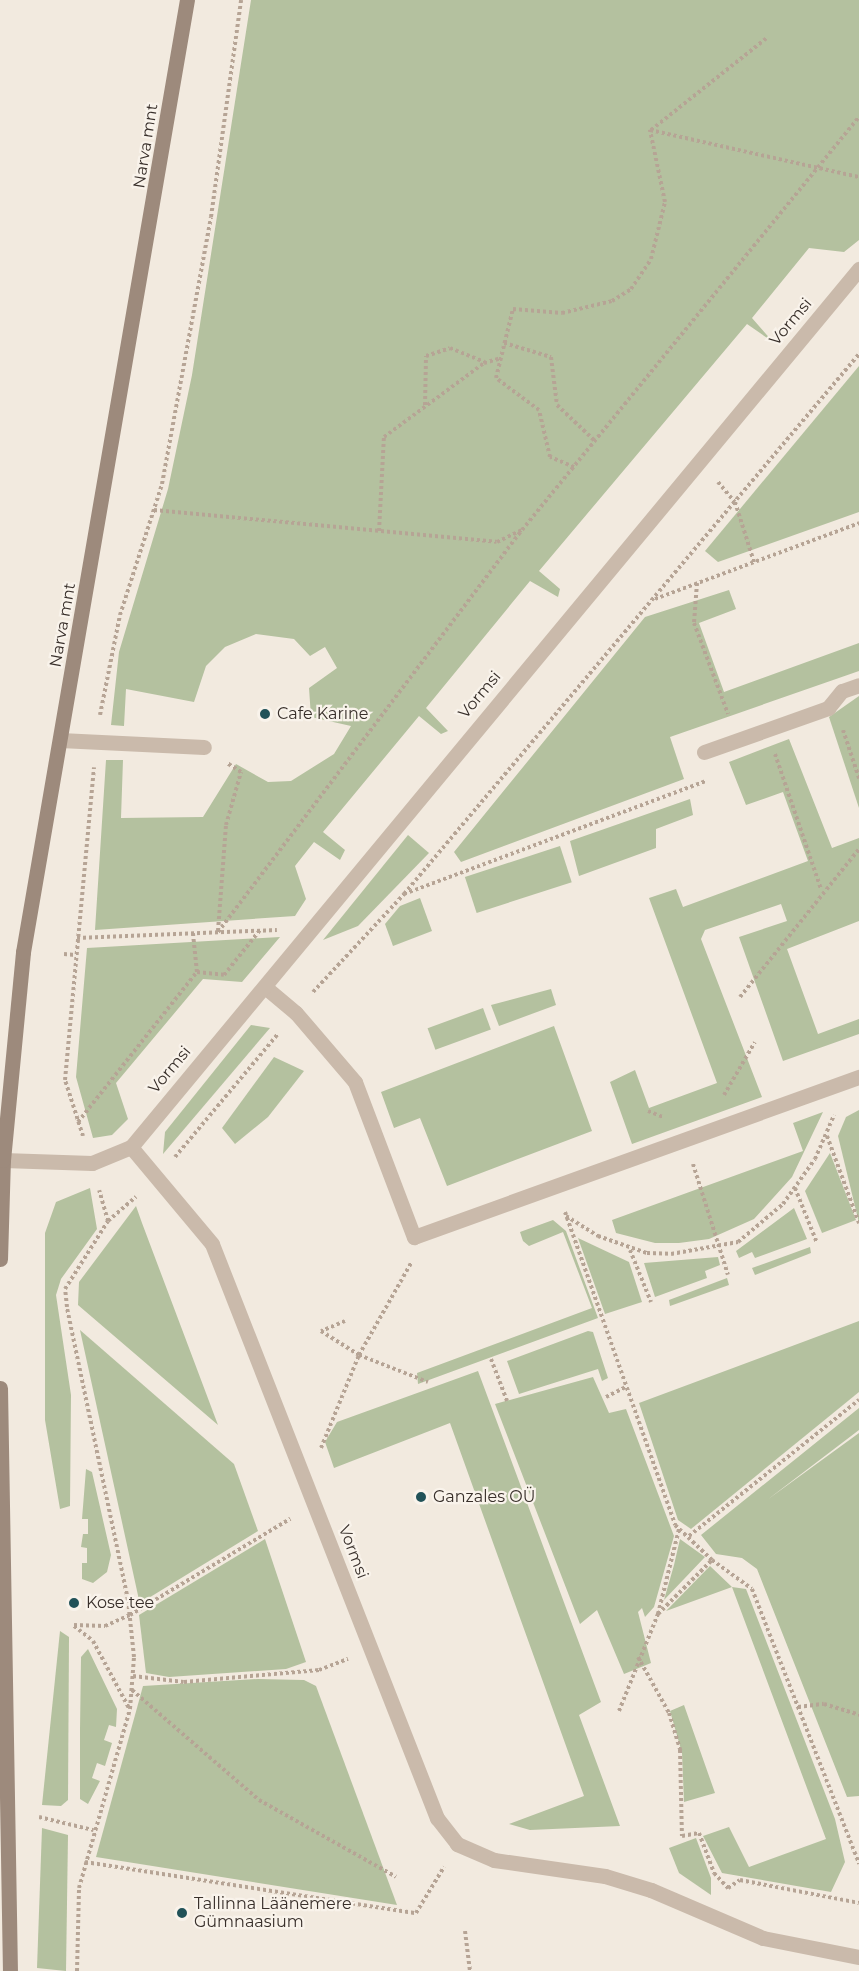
<!DOCTYPE html>
<meta charset="utf-8">
<style>
body{margin:0}
#map{position:relative;width:859px;height:1971px;overflow:hidden;background:#f2eadf;font-family:Montserrat,sans-serif}
div>[style]{position:absolute}
[style*='--x']{left:calc(var(--x)*1px);top:calc(var(--y)*1px);width:calc(var(--w)*1px);rotate:calc(var(--a)*1deg)}
.green>*{inset:0;background:#b4c19f;transform-origin:0 0}
.path>*{height:4px;margin-top:-2px;transform-origin:0;background:repeating-linear-gradient(90deg,#b6a495 0 3px,transparent 0 6px)}
.lane>*{height:15px;margin:-7.5px;padding:0 7.5px;transform-origin:7.5px;border-radius:7.5px;background:#cabaab}
.street>*{height:15px;margin:-7.5px;padding:0 7.5px;transform-origin:7.5px;border-radius:7.5px;background:#cabaab}
.secondary>*{height:15px;margin:-7.5px;padding:0 7.5px;transform-origin:7.5px;border-radius:7.5px;background:#9d8a7c}
.dots>*{width:16px;height:16px;translate:-50% -50%;box-sizing:border-box;border:3px solid #f9f3eb;border-radius:50%}
span{translate:-50% -50%;white-space:nowrap;text-align:center;line-height:1.15;-webkit-text-stroke:4.5px #f9f3eb;paint-order:stroke}
.street-label{font-size:16px;color:#382f2a}
.poi-label{font-size:16px;color:#382f2a}
.left{translate:0 -50%;text-align:left}
</style>
<div id="map">
<div class="green">
<div style="clip-path:polygon(251px 0,859px 0,859px 240px,844px 252px,809px 248px,752px 318px,773px 342px,747px 324px,539px 571px,560px 589px,558px 597px,530px 581px,426px 708px,448px 731px,441px 734px,419px 716px,323px 832px,345px 850px,340px 860px,314px 842px,295px 866px,306px 899px,295px 916px,95px 930px,106px 760px,123px 760px,121px 818px,203px 817px,236px 764px,268px 782px,291px 781px,334px 754px,351px 726px,311px 717px,309px 688px,337px 668px,325px 647px,310px 656px,294px 639px,256px 634px,225px 647px,206px 666px,194px 702px,126px 689px,124px 726px,111px 725px,119px 652px,168px 489px,192px 375px)"></div>
<div style="clip-path:polygon(859px 366px,859px 512px,718px 562px,705px 551px)"></div>
<div style="clip-path:polygon(729px 590px,736px 609px,699px 623px,724px 692px,859px 643px,859px 671px,670px 737px,684px 779px,461px 862px,454px 852px,645px 617px)"></div>
<div style="clip-path:polygon(859px 696px,859px 808px,829px 717px)"></div>
<div style="clip-path:polygon(789px 739px,832px 848px,859px 838px,859px 921px,787px 949px,818px 1034px,859px 1019px,859px 1034px,783px 1061px,739px 937px,787px 921px,781px 904px,705px 930px,701px 939px,762px 1097px,632px 1144px,610px 1082px,635px 1070px,649px 1108px,717px 1083px,649px 898px,676px 889px,683px 907px,808px 861px,783px 792px,746px 805px,729px 762px)"></div>
<div style="clip-path:polygon(690px 799px,693px 815px,656px 829px,656px 848px,579px 876px,570px 841px)"></div>
<div style="clip-path:polygon(408px 835px,429px 853px,358px 926px,323px 940px)"></div>
<div style="left:560px;top:846px;width:38px;height:100px;rotate:72deg"></div>
<div style="clip-path:polygon(420px 898px,432px 931px,393px 946px,385px 924px,400px 906px)"></div>
<div style="clip-path:polygon(280px 937px,242px 982px,203px 979px,116px 1083px,128px 1119px,112px 1135px,93px 1138px,76px 1077px,87px 948px)"></div>
<div style="clip-path:polygon(551px 989px,556px 1005px,499px 1026px,491px 1005px)"></div>
<div style="left:483px;top:1008px;width:23px;height:59px;rotate:70deg"></div>
<div style="clip-path:polygon(251px 1025px,270px 1028px,163px 1154px,165px 1132px)"></div>
<div style="clip-path:polygon(554px 1026px,592px 1131px,447px 1186px,420px 1118px,394px 1128px,381px 1092px)"></div>
<div style="clip-path:polygon(274px 1057px,304px 1071px,268px 1117px,235px 1144px,222px 1128px)"></div>
<div style="clip-path:polygon(859px 1110px,859px 1223px,838px 1136px,846px 1117px)"></div>
<div style="clip-path:polygon(823px 1112px,792px 1177px,754px 1219px,709px 1239px,679px 1243px,655px 1243px,616px 1233px,612px 1220px,803px 1151px,793px 1123px)"></div>
<div style="clip-path:polygon(830px 1153px,856px 1220px,822px 1233px,805px 1191px)"></div>
<div style="clip-path:polygon(90px 1188px,97px 1229px,61px 1279px,56px 1295px,71px 1395px,70px 1506px,60px 1509px,45px 1420px,45px 1233px,56px 1202px)"></div>
<div style="clip-path:polygon(136px 1206px,142px 1223px,218px 1425px,78px 1305px,79px 1282px)"></div>
<div style="clip-path:polygon(794px 1208px,807px 1239px,755px 1258px,752px 1252px,739px 1258px,736px 1251px)"></div>
<div style="clip-path:polygon(553px 1220px,566px 1231px,598px 1318px,418px 1384px,417px 1373px,592px 1308px,563px 1232px,529px 1246px,523px 1241px,520px 1232px)"></div>
<div style="clip-path:polygon(578px 1238px,629px 1262px,642px 1302px,605px 1314px)"></div>
<div style="clip-path:polygon(810px 1247px,811px 1253px,755px 1275px,752px 1268px)"></div>
<div style="clip-path:polygon(718px 1257px,720px 1265px,705px 1271px,707px 1278px,655px 1297px,644px 1263px)"></div>
<div style="clip-path:polygon(727px 1278px,729px 1285px,670px 1306px,669px 1300px)"></div>
<div style="clip-path:polygon(859px 1321px,859px 1392px,691px 1529px,678px 1520px,639px 1403px)"></div>
<div style="clip-path:polygon(80px 1330px,234px 1464px,258px 1531px,147px 1599px,139px 1600px)"></div>
<div style="clip-path:polygon(588px 1331px,593px 1332px,608px 1378px,602px 1381px,598px 1369px,519px 1394px,507px 1361px)"></div>
<div style="clip-path:polygon(478px 1371px,601px 1702px,579px 1715px,620px 1826px,530px 1830px,509px 1824px,584px 1796px,450px 1423px,334px 1468px,325px 1442px,337px 1422px)"></div>
<div style="clip-path:polygon(593px 1377px,609px 1413px,626px 1409px,674px 1536px,654px 1607px,645px 1617px,642px 1608px,638px 1612px,651px 1663px,624px 1674px,597px 1610px,580px 1624px,495px 1404px)"></div>
<div style="clip-path:polygon(859px 1408px,859px 1430px,767px 1500px,859px 1433px,859px 1796px,847px 1797px,757px 1569px,742px 1558px,716px 1554px,701px 1535px)"></div>
<div style="clip-path:polygon(86px 1469px,92px 1472px,111px 1555px,107px 1572px,93px 1583px,82px 1579px,82px 1563px,87px 1563px,87px 1548px,81px 1547px,83px 1534px,88px 1534px,88px 1519px,82px 1519px)"></div>
<div style="clip-path:polygon(265px 1539px,306px 1662px,286px 1669px,169px 1677px,146px 1673px,139px 1615px)"></div>
<div style="clip-path:polygon(680px 1539px,705px 1557px,664px 1600px,674px 1565px)"></div>
<div style="clip-path:polygon(710px 1566px,732px 1587px,746px 1589px,835px 1819px,845px 1862px,831px 1892px,722px 1873px,703px 1836px,729px 1827px,749px 1867px,826px 1839px,732px 1587px,666px 1611px)"></div>
<div style="clip-path:polygon(60px 1631px,69px 1637px,68px 1800px,61px 1806px,42px 1805px)"></div>
<div style="clip-path:polygon(88px 1649px,117px 1709px,116px 1727px,109px 1725px,104px 1740px,112px 1743px,105px 1766px,97px 1763px,92px 1778px,100px 1781px,88px 1804px,80px 1799px,80px 1729px,81px 1657px)"></div>
<div style="clip-path:polygon(258px 1679px,304px 1680px,316px 1686px,397px 1905px,96px 1857px,143px 1686px)"></div>
<div style="clip-path:polygon(684px 1705px,715px 1793px,684px 1802px,682px 1753px,670px 1711px)"></div>
<div style="clip-path:polygon(42px 1828px,68px 1835px,66px 1971px,37px 1968px)"></div>
<div style="clip-path:polygon(696px 1838px,711px 1878px,711px 1895px,679px 1873px,669px 1848px)"></div>
</div>
<div class="path">
<div style="--x:650;--y:130;--w:214;--a:12.7"></div>
<div style="--x:651;--y:130;--w:149;--a:-38.5"></div>
<div style="--x:504;--y:343;--w:49;--a:16.6"></div>
<div style="--x:551;--y:357;--w:48;--a:82.9"></div>
<div style="--x:557;--y:405;--w:52;--a:43.5"></div>
<div style="--x:425;--y:405;--w:49;--a:-88.8"></div>
<div style="--x:426;--y:356;--w:25;--a:-18"></div>
<div style="--x:450;--y:348;--w:37;--a:22"></div>
<div style="--x:574;--y:467;--w:26;--a:-157"></div>
<div style="--x:550;--y:457;--w:48;--a:-103.2"></div>
<div style="--x:539;--y:410;--w:54;--a:-143.3"></div>
<div style="--x:496;--y:378;--w:71;--a:-76.2"></div>
<div style="--x:513;--y:309;--w:49;--a:4.7"></div>
<div style="--x:562;--y:313;--w:51;--a:-13.5"></div>
<div style="--x:612;--y:301;--w:22;--a:-32"></div>
<div style="--x:631;--y:289;--w:36;--a:-56"></div>
<div style="--x:651;--y:259;--w:59;--a:-76.2"></div>
<div style="--x:665;--y:202;--w:74;--a:-101.8"></div>
<div style="--x:718;--y:482;--w:26;--a:50"></div>
<div style="--x:735;--y:502;--w:63;--a:72.4"></div>
<div style="--x:154;--y:510;--w:344;--a:5.3"></div>
<div style="--x:497;--y:542;--w:28;--a:-26"></div>
<div style="--x:522;--y:530;--w:533;--a:-50.79"></div>
<div style="--x:379;--y:531;--w:94;--a:-87"></div>
<div style="--x:384;--y:437;--w:124;--a:-36.5"></div>
<div style="--x:484;--y:363;--w:18;--a:-16"></div>
<div style="--x:697;--y:583;--w:40;--a:94.3"></div>
<div style="--x:694;--y:623;--w:97;--a:69.5"></div>
<div style="--x:655;--y:599;--w:218;--a:-20.4"></div>
<div style="--x:100;--y:715;--w:102;--a:-78.7"></div>
<div style="--x:120;--y:615;--w:138;--a:-72.2"></div>
<div style="--x:162;--y:484;--w:271;--a:-79.6"></div>
<div style="--x:211;--y:217;--w:219;--a:-82.1"></div>
<div style="--x:843;--y:730;--w:51;--a:71.6"></div>
<div style="--x:775;--y:754;--w:143;--a:71.2"></div>
<div style="--x:404;--y:894;--w:322;--a:-20.5"></div>
<div style="--x:218;--y:931;--w:106;--a:-85.7"></div>
<div style="--x:226;--y:825;--w:55;--a:-74.2"></div>
<div style="--x:241;--y:772;--w:17;--a:-147"></div>
<div style="--x:218;--y:932;--w:503;--a:-52.92"></div>
<div style="--x:77;--y:938;--w:200;--a:-2.3"></div>
<div style="--x:64;--y:954;--w:11;--a:5"></div>
<div style="--x:197;--y:972;--w:27;--a:6"></div>
<div style="--x:224;--y:975;--w:58;--a:-51.3"></div>
<div style="--x:313;--y:992;--w:134;--a:-47.1"></div>
<div style="--x:404;--y:894;--w:706;--a:-49.88"></div>
<div style="--x:740;--y:997;--w:190;--a:-51.2"></div>
<div style="--x:724;--y:1095;--w:61;--a:-59.7"></div>
<div style="--x:648;--y:1111;--w:16;--a:22"></div>
<div style="--x:78;--y:1122;--w:191;--a:-51.6"></div>
<div style="--x:197;--y:972;--w:39;--a:-96"></div>
<div style="--x:83;--y:1136;--w:59;--a:-107.8"></div>
<div style="--x:65;--y:1080;--w:314;--a:-84.7"></div>
<div style="--x:827;--y:1136;--w:93;--a:69.8"></div>
<div style="--x:175;--y:1157;--w:160;--a:-50.1"></div>
<div style="--x:693;--y:1164;--w:116;--a:72.5"></div>
<div style="--x:795;--y:1188;--w:59;--a:68.2"></div>
<div style="--x:565;--y:1212;--w:332;--a:70.6"></div>
<div style="--x:675;--y:1525;--w:51;--a:43.4"></div>
<div style="--x:566;--y:1216;--w:38;--a:32"></div>
<div style="--x:598;--y:1236;--w:52;--a:19.1"></div>
<div style="--x:647;--y:1253;--w:24;--a:2"></div>
<div style="--x:671;--y:1254;--w:68;--a:-10.2"></div>
<div style="--x:738;--y:1242;--w:59;--a:-40.2"></div>
<div style="--x:783;--y:1204;--w:55;--a:-54.6"></div>
<div style="--x:815;--y:1159;--w:48;--a:-66.6"></div>
<div style="--x:108;--y:1221;--w:37;--a:-41"></div>
<div style="--x:630;--y:1250;--w:56;--a:68"></div>
<div style="--x:345;--y:1321;--w:26;--a:157"></div>
<div style="--x:321;--y:1331;--w:45;--a:32.3"></div>
<div style="--x:359;--y:1355;--w:74;--a:21.4"></div>
<div style="--x:491;--y:1359;--w:45;--a:69.1"></div>
<div style="--x:606;--y:1397;--w:22;--a:-27"></div>
<div style="--x:321;--y:1448;--w:100;--a:-67.8"></div>
<div style="--x:359;--y:1355;--w:106;--a:-60.5"></div>
<div style="--x:689;--y:1536;--w:218;--a:-38.7"></div>
<div style="--x:658;--y:1614;--w:88;--a:-76.1"></div>
<div style="--x:74;--y:1625;--w:31;--a:2"></div>
<div style="--x:105;--y:1626;--w:27;--a:-24"></div>
<div style="--x:130;--y:1615;--w:187;--a:-31"></div>
<div style="--x:74;--y:1626;--w:24;--a:38"></div>
<div style="--x:93;--y:1641;--w:76;--a:61.8"></div>
<div style="--x:638;--y:1657;--w:64;--a:61"></div>
<div style="--x:669;--y:1713;--w:39;--a:73"></div>
<div style="--x:680;--y:1750;--w:86;--a:88.7"></div>
<div style="--x:682;--y:1836;--w:17;--a:-10"></div>
<div style="--x:699;--y:1833;--w:43;--a:69.4"></div>
<div style="--x:714;--y:1873;--w:21;--a:47"></div>
<div style="--x:728;--y:1888;--w:14;--a:-34"></div>
<div style="--x:740;--y:1880;--w:121;--a:10.9"></div>
<div style="--x:133;--y:1676;--w:51;--a:6.7"></div>
<div style="--x:184;--y:1682;--w:136;--a:-5.1"></div>
<div style="--x:319;--y:1670;--w:31;--a:-21"></div>
<div style="--x:132;--y:1690;--w:168;--a:40.9"></div>
<div style="--x:259;--y:1800;--w:157;--a:29.3"></div>
<div style="--x:798;--y:1707;--w:26;--a:-7"></div>
<div style="--x:824;--y:1704;--w:37;--a:17"></div>
<div style="--x:619;--y:1711;--w:105;--a:-68.1"></div>
<div style="--x:658;--y:1614;--w:76;--a:-45"></div>
<div style="--x:712;--y:1560;--w:49;--a:35.9"></div>
<div style="--x:752;--y:1589;--w:295;--a:68.7"></div>
<div style="--x:39;--y:1817;--w:56;--a:13.5"></div>
<div style="--x:85;--y:1862;--w:335;--a:8.8"></div>
<div style="--x:416;--y:1913;--w:54;--a:-58.7"></div>
<div style="--x:465;--y:1931;--w:40;--a:82.9"></div>
<div style="--x:77;--y:1971;--w:83;--a:-88.6"></div>
<div style="--x:79;--y:1888;--w:186;--a:-74.1"></div>
<div style="--x:130;--y:1709;--w:52;--a:-85.6"></div>
<div style="--x:134;--y:1657;--w:57;--a:-96"></div>
<div style="--x:128;--y:1600;--w:299;--a:-101.8"></div>
<div style="--x:67;--y:1307;--w:18;--a:-96"></div>
<div style="--x:65;--y:1289;--w:80;--a:-57.7"></div>
<div style="--x:108;--y:1221;--w:32;--a:-106"></div>
</div>
<div class="lane">
<div style="--x:60;--y:740;--w:144;--a:2.8"></div>
<div style="--x:704;--y:752;--w:132;--a:-19.5"></div>
<div style="--x:828;--y:708;--w:22;--a:-51"></div>
<div style="--x:842;--y:691;--w:18;--a:-19"></div>
<div style="--x:265;--y:987;--w:40;--a:40"></div>
<div style="--x:296;--y:1013;--w:91;--a:49.5"></div>
<div style="--x:355;--y:1082;--w:166;--a:69.2"></div>
<div style="--x:414;--y:1237;--w:473;--a:-19.8"></div>
<div style="--x:605;--y:1876;--w:48;--a:16.9"></div>
<div style="--x:651;--y:1890;--w:122;--a:23.2"></div>
<div style="--x:763;--y:1938;--w:98;--a:11.2"></div>
</div>
<div class="street">
<div style="--x:131;--y:1147;--w:126;--a:50.1"></div>
<div style="--x:212;--y:1244;--w:617;--a:68.6"></div>
<div style="--x:437;--y:1818;--w:33;--a:52"></div>
<div style="--x:457;--y:1844;--w:40;--a:23.4"></div>
<div style="--x:494;--y:1860;--w:112;--a:8.2"></div>
<div style="--x:3;--y:1160;--w:89;--a:1.9"></div>
<div style="--x:92;--y:1163;--w:42;--a:-22.3"></div>
<div style="--x:131;--y:1147;--w:1141;--a:-50.34"></div>
</div>
<div class="secondary">
<div style="--x:0;--y:1259;--w:99;--a:-88.3"></div>
<div style="--x:3;--y:1160;--w:209;--a:-84.5"></div>
<div style="--x:23;--y:952;--w:966;--a:-80.23"></div>
<div style="--x:0;--y:1388;--w:583;--a:89.02"></div>
</div>
<div class="dots">
<div style="left:265px;top:714px;background:#215258"></div>
<div style="left:421px;top:1497px;background:#215258"></div>
<div style="left:74px;top:1603px;background:#215258"></div>
<div style="left:182px;top:1913px;background:#215258"></div>
</div>
<div class="street-label">
<span style="left:146px;top:146px;rotate:-81deg">Narva mnt</span>
<span style="left:791px;top:322px;rotate:-50deg">Vormsi</span>
<span style="left:63px;top:625px;rotate:-80deg">Narva mnt</span>
<span style="left:480px;top:695px;rotate:-50deg">Vormsi</span>
<span style="left:170px;top:1070px;rotate:-50deg">Vormsi</span>
<span style="left:353px;top:1552px;rotate:69deg">Vormsi</span>
</div>
<div class="poi-label">
<span class="left" style="left:277px;top:714px">Cafe Karine</span>
<span class="left" style="left:433px;top:1497px">Ganzales OÜ</span>
<span class="left" style="left:86px;top:1603px">Kose tee</span>
<span class="left" style="left:194px;top:1913px">Tallinna Läänemere<br>Gümnaasium</span>
</div>
</div>
